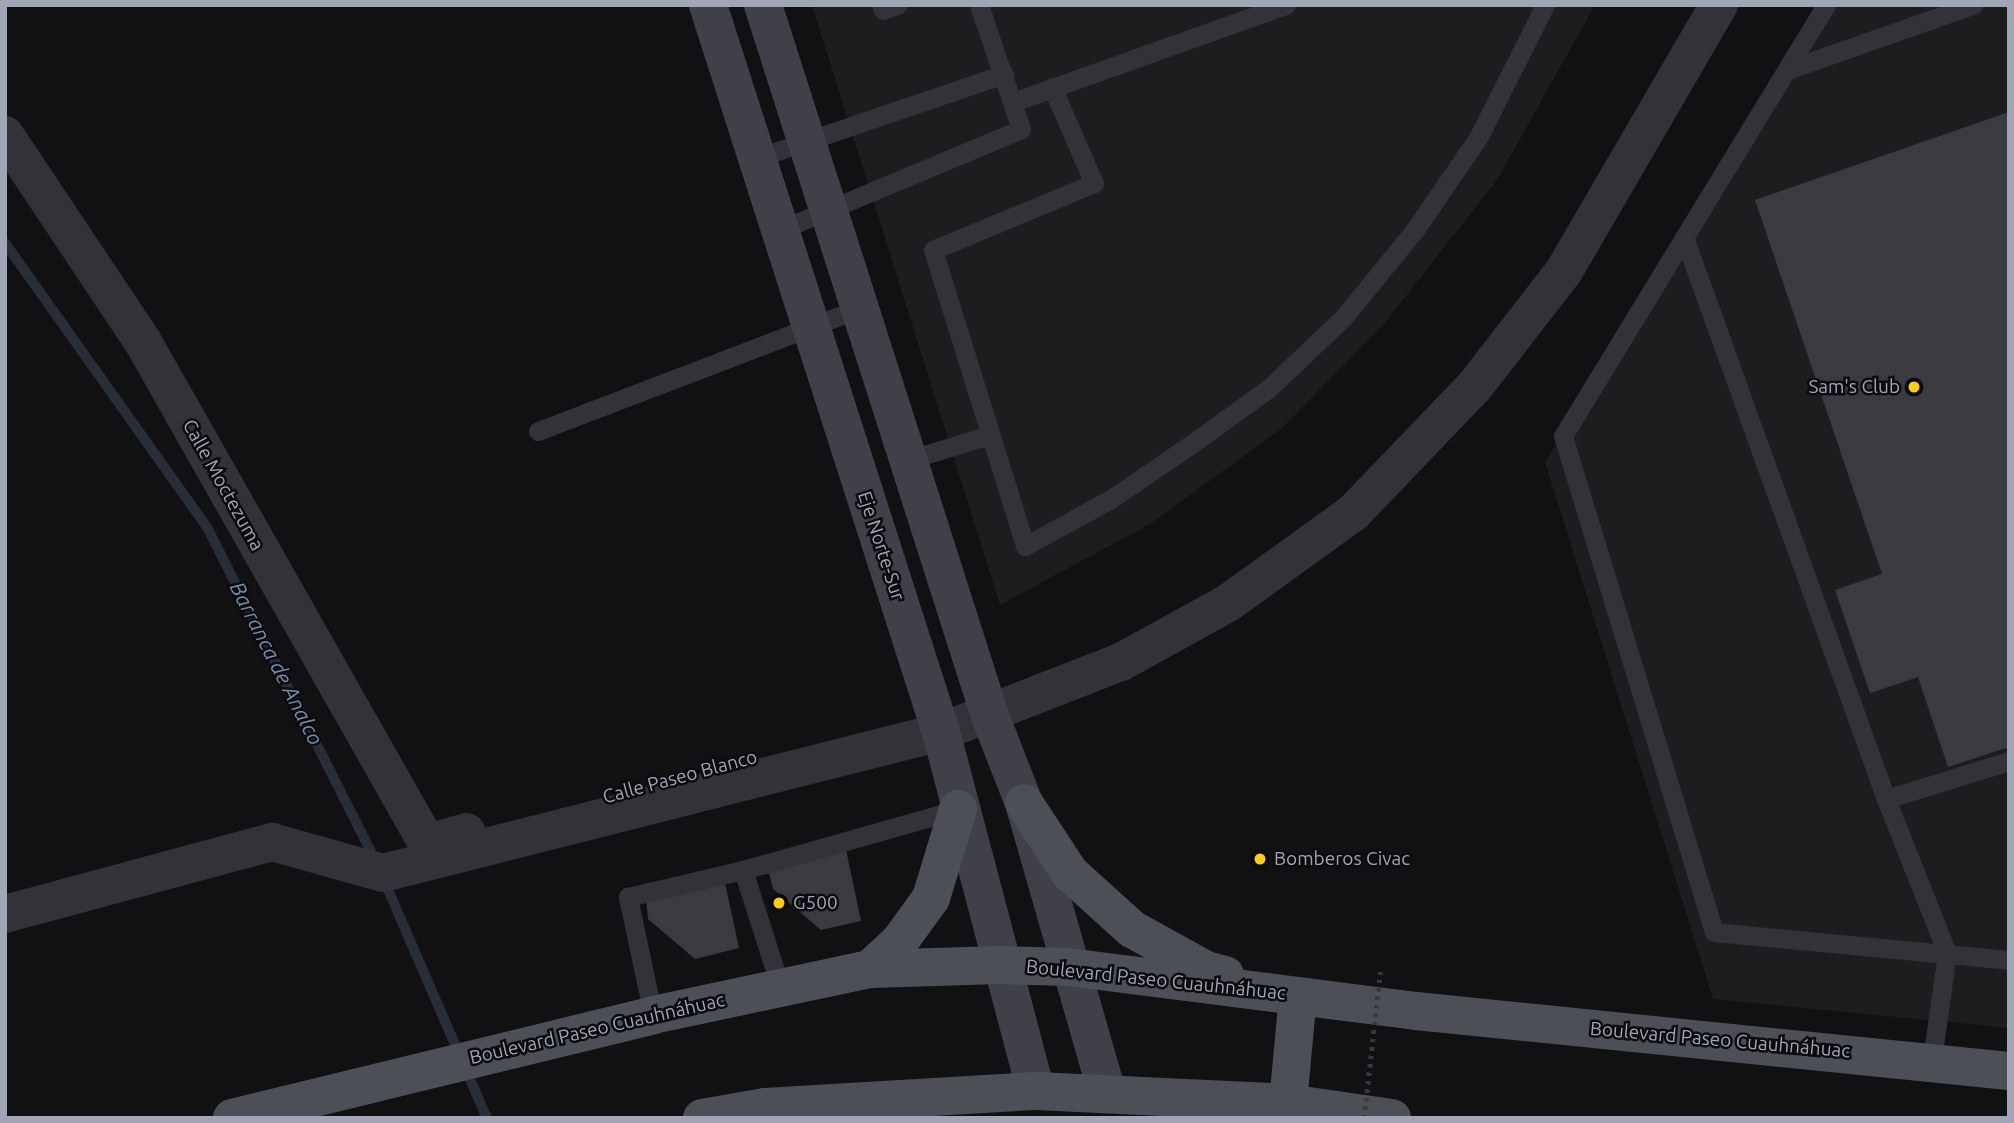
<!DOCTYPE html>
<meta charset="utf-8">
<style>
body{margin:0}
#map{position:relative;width:2014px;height:1123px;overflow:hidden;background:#111113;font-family:Ubuntu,sans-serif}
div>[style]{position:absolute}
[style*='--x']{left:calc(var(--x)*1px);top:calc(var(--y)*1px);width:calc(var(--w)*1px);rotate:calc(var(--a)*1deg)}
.built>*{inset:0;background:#1d1d20}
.stream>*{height:10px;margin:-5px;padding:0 5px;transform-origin:5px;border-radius:5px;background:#272e37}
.building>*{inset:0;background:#3a3b41}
.lane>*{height:19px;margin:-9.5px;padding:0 9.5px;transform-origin:9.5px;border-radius:9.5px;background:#323238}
.street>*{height:38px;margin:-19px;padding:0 19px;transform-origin:19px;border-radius:19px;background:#323238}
.secondary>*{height:38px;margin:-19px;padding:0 19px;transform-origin:19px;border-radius:19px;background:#404148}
.primary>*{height:38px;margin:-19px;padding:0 19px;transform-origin:19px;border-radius:19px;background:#4d4f57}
.path-bridge>*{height:4.5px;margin-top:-2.25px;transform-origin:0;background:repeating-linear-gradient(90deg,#38393f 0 3.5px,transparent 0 8.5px)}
.dots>*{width:19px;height:19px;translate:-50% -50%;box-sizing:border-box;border:4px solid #0c0c0e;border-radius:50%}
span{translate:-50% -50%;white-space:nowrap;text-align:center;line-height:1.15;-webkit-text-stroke:5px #0c0c0e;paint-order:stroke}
.poi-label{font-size:19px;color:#a1a5b5}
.right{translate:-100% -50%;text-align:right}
.left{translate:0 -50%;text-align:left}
.street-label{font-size:19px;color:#a1a5b5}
.water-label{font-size:21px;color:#758fb3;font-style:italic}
.frame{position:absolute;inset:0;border:7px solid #a1a5b5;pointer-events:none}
</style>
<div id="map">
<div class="built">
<div style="clip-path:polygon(812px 5px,1595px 5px,1497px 180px,1384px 324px,1281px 429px,1150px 524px,1000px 605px)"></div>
<div style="clip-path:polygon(1816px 5px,2009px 5px,2009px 1028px,1713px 999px,1545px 462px,1647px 303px)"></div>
</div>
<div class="stream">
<div style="--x:5;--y:243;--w:351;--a:54.6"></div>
<div style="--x:208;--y:529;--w:371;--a:63.2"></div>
<div style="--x:383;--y:878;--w:262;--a:66.6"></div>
</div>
<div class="building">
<div style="clip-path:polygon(2009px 112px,2009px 747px,1948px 767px,1918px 677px,1870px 693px,1835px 590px,1882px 574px,1755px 200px)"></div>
<div style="clip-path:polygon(844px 840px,861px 921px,821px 930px,773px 889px,765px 857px)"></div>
<div style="clip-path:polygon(722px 869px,739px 948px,695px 959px,648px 919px,645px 887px)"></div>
</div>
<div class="lane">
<div style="--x:881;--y:5;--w:5;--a:68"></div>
<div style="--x:883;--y:10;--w:15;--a:-20"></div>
<div style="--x:1826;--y:5;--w:505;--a:121.39"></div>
<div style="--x:1563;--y:436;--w:518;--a:73.07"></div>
<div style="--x:1714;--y:932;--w:296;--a:5.4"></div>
<div style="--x:1787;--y:70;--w:197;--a:-19.3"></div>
<div style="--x:1052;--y:87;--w:105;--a:66.4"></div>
<div style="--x:1094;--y:183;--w:174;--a:157.4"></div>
<div style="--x:933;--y:250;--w:310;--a:72.7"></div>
<div style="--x:1025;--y:546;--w:98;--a:-28.7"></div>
<div style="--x:1111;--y:499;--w:99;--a:-34.3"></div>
<div style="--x:1193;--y:443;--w:94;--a:-35.9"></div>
<div style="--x:1269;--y:388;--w:102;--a:-43.4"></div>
<div style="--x:1343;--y:318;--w:112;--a:-50.8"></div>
<div style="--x:1414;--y:231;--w:113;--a:-55.5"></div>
<div style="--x:1478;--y:138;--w:149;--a:-63.3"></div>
<div style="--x:1013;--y:102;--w:290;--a:-19.6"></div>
<div style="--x:757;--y:158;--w:261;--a:-18.8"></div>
<div style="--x:780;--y:230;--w:261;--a:-22.7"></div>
<div style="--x:1021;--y:129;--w:131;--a:-108.7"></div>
<div style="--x:1684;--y:237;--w:597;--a:70.23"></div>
<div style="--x:1886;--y:799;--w:166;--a:68.4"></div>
<div style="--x:1947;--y:953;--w:108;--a:98"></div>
<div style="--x:538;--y:431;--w:345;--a:-20.9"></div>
<div style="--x:908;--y:460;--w:86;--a:-17"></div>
<div style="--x:1886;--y:799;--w:129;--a:-17.2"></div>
<div style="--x:743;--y:870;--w:125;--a:72.3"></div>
<div style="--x:653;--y:1015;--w:121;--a:-102"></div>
<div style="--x:628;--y:897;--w:118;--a:-13.2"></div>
<div style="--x:743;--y:870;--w:223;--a:-15.8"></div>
</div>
<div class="street">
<div style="--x:5;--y:135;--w:249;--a:56.3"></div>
<div style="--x:143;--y:342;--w:576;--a:60.45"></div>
<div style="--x:427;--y:843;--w:41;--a:-15.4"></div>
<div style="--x:5;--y:914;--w:277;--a:-15.1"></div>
<div style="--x:272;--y:842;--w:115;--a:15.6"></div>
<div style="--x:383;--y:873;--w:576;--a:-14.18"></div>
<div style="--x:941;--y:732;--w:193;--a:-21.3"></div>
<div style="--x:1121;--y:662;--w:122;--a:-28.9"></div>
<div style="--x:1228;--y:603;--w:154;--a:-35.8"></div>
<div style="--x:1353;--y:513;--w:175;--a:-46.2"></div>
<div style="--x:1474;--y:387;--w:147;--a:-52.2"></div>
<div style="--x:1564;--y:271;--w:308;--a:-59.8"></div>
</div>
<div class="secondary">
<div style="--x:708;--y:5;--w:763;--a:72.23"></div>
<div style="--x:941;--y:732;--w:371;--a:75.2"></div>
<div style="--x:763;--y:5;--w:746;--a:72.29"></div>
<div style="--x:990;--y:716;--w:93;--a:68.7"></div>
<div style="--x:1024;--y:803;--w:301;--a:74"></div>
</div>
<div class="primary">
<div style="--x:1024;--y:803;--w:84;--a:56.7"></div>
<div style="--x:1070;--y:873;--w:84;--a:42.1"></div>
<div style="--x:1132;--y:929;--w:85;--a:29"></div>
<div style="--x:1206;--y:970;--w:20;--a:15"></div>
<div style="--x:870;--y:969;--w:41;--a:-43"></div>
<div style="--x:900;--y:941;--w:53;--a:-54.2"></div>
<div style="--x:931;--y:898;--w:93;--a:-73.1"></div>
<div style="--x:1288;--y:1103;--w:107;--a:-84.7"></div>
<div style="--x:232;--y:1118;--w:433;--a:-13.7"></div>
<div style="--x:653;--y:1015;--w:222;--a:-12"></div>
<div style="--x:870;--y:969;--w:130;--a:-1.8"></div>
<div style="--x:1000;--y:965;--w:68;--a:1.7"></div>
<div style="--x:1068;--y:967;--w:351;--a:7.2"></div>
<div style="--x:1416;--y:1011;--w:596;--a:5.78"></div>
<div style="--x:702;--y:1118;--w:64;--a:-9.9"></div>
<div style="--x:765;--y:1107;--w:271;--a:-3.4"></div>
<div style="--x:1036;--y:1091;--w:252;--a:2.7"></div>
<div style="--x:1288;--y:1103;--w:105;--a:8.2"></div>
</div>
<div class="path-bridge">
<div style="--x:1364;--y:1118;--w:147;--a:-83.7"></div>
</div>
<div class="dots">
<div style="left:1914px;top:387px;background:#ffcc1d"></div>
<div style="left:1260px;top:859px;background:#ffcc1d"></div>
<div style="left:779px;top:903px;background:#ffcc1d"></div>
</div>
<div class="poi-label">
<span class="right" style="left:1900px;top:387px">Sam's Club</span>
<span class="left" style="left:1274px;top:859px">Bomberos Civac</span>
<span class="left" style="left:793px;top:903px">G500</span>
</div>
<div class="street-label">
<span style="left:223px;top:485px;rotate:61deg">Calle Moctezuma</span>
<span style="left:881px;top:546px;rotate:72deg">Eje Norte-Sur</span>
<span style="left:680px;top:777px;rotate:-15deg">Calle Paseo Blanco</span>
<span style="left:1156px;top:980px;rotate:6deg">Boulevard Paseo Cuauhnáhuac</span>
<span style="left:597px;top:1029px;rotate:-13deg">Boulevard Paseo Cuauhnáhuac</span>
<span style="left:1720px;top:1040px;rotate:5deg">Boulevard Paseo Cuauhnáhuac</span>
</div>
<div class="water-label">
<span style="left:277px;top:663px;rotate:63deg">Barranca de Analco</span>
</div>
<div class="frame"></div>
</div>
